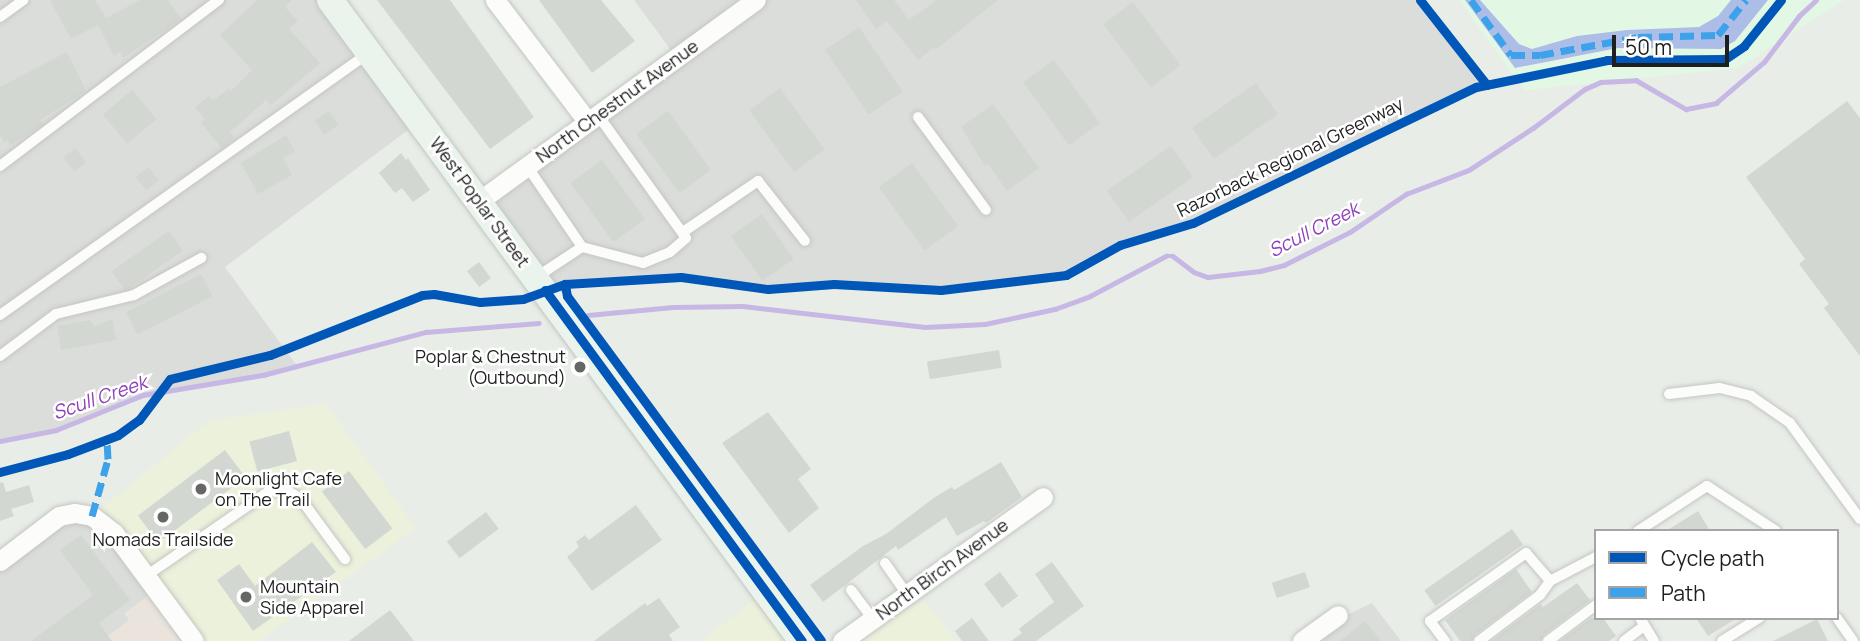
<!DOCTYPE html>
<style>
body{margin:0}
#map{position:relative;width:1860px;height:641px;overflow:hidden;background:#e8eee7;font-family:Manrope,sans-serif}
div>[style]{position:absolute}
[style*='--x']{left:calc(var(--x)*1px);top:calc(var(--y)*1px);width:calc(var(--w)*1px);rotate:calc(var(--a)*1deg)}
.residential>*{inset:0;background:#daddd9}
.commercial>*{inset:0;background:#ebf1db}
.industrial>*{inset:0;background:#eae4dd}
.education>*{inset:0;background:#e3f7e5}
.pitch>*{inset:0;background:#acbde8}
.stream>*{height:4.5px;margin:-2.25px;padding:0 2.25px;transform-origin:2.25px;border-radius:2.25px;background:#c7b7e4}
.building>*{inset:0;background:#d2d7d1;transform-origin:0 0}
.roads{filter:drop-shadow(0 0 2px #c4c6c3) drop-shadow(0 0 2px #c4c6c3)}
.lane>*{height:10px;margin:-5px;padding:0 5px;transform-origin:5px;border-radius:5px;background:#fcfcfb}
.street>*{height:19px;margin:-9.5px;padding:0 9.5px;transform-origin:9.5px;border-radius:9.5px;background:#fcfcfb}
.secondary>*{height:26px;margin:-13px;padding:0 13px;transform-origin:13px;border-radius:13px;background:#ebf4ec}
.quiet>*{height:7px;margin-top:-3.5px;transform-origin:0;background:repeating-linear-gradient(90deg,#3da2ea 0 14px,transparent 0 21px)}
.cycleway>*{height:9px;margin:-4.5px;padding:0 4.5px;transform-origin:4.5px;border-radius:4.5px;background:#0057b8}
.dots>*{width:19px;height:19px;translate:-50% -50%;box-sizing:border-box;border:4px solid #fff;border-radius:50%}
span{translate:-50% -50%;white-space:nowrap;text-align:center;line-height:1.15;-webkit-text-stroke:5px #fff;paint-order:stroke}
.street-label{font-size:18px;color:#1f1f1f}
.poi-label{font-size:18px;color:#1f1f1f}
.right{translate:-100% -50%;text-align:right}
.left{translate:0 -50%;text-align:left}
.water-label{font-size:19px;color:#8e41b9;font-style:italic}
.legend{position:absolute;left:1594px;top:529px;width:245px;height:91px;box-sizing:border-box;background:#fff;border:2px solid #a5a5a5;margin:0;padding:9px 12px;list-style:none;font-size:21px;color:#1f1f1f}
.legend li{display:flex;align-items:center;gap:14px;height:35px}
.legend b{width:35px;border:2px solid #a5a5a5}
.scale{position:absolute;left:1612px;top:35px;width:117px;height:32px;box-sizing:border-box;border:4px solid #1f1f1f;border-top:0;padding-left:9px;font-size:21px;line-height:24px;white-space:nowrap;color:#1f1f1f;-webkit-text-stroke:5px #fff;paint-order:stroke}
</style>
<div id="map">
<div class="residential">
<div style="clip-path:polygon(0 0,330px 0,420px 121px,225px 267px,297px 366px,263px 375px,143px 395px,56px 430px,0 441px)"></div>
<div style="clip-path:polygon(634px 0,1420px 0,1487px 85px,1387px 127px,1301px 173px,1193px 223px,1120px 245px,1066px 275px,941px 290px,834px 284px,768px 289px,681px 277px,571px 283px,558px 288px,479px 201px,676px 57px)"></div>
<div style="clip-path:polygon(59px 516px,92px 516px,156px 590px,125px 614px,130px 620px,101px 641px,0 641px,0 561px)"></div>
<div style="clip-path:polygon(1372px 603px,1401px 641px,1302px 641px,1318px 629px)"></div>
</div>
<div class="commercial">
<div style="clip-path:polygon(326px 404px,416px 528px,259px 641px,194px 641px,92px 516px,210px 420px)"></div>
<div style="clip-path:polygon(757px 597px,790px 641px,702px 641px)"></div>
<div style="clip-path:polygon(924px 600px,956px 641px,852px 641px)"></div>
</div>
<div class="industrial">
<div style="clip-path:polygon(156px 590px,194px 641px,102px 641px,129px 620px,125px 613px)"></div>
</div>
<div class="education">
<div style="clip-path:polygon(1459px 0,1844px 0,1738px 68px,1525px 90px)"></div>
</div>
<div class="pitch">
<div style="clip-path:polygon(1465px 0,1480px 0,1519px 44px,1532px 49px,1577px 36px,1627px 30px,1699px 27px,1718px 16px,1731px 0,1768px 0,1735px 41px,1721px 49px,1618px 48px,1515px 68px)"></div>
</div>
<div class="stream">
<div style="--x:588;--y:315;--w:85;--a:-5.4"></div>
<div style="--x:673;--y:307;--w:70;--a:-0.8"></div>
<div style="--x:743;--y:306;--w:183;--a:6.6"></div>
<div style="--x:925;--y:327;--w:60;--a:-2.9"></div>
<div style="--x:985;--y:324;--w:72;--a:-12.1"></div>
<div style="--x:1055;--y:309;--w:37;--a:-20"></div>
<div style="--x:1090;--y:296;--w:86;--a:-27.8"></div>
<div style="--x:1166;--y:256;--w:7;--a:0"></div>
<div style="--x:1173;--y:256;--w:26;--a:37"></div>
<div style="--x:1194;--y:272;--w:15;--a:20"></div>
<div style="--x:1208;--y:277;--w:52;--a:-6.6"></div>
<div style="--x:1260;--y:271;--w:25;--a:-14"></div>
<div style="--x:1284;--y:265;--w:74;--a:-26.6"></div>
<div style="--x:1350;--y:232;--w:68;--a:-34.2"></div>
<div style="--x:1406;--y:194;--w:67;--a:-20.9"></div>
<div style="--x:1469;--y:170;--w:77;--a:-33.3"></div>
<div style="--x:1533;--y:128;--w:65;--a:-36.9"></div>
<div style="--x:1585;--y:89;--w:17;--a:-24"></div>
<div style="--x:1601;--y:82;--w:35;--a:-3"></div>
<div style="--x:1636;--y:80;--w:58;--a:30.1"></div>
<div style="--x:1686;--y:109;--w:31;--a:-11"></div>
<div style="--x:1716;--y:103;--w:63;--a:-40.5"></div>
<div style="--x:1764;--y:62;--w:58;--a:-52.7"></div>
<div style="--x:1799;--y:16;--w:23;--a:-43"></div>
<div style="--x:0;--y:441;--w:57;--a:-11.1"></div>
<div style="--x:56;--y:430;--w:94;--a:-21.9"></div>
<div style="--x:143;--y:395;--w:122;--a:-9.5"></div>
<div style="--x:263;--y:375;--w:169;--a:-14.8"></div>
<div style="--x:426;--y:332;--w:113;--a:-4.6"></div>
</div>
<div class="building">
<div style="clip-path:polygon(50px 0,95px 0,106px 18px,140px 0,168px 0,181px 19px,123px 58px,120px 52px,114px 56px,98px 25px,71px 39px)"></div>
<div style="clip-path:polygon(257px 0,292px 0,285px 7px,298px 21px,289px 29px,320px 63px,271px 105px,266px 100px,230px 132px,234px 138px,222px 148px,201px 123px,205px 119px,195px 107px,209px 96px,213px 101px,229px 88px,231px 91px,252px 70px,220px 35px)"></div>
<div style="clip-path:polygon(377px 0,450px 0,534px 117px,490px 149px)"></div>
<div style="clip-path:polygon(539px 0,601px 0,635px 41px,592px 73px)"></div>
<div style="clip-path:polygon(856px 0,894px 0,909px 20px,937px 0,998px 0,936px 49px,934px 47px,918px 60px,887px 21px,876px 29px)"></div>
<div style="left:1133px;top:2px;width:79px;height:37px;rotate:53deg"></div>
<div style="left:859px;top:27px;width:78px;height:41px;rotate:56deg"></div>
<div style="clip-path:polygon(67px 52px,86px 91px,40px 120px,43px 124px,36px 129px,10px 145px,8px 140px,4px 142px,0 135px,0 87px)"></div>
<div style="left:1054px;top:60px;width:78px;height:38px;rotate:54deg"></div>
<div style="left:1256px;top:83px;width:38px;height:78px;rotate:55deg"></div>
<div style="left:780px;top:88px;width:76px;height:38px;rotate:54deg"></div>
<div style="left:132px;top:90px;width:38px;height:38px;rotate:50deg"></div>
<div style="clip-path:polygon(1847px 101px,1860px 118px,1860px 356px,1824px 308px,1829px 304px,1799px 264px,1805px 259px,1746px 177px)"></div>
<div style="clip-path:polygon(993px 104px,1039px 168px,1007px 191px,988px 164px,985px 166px,961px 127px)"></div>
<div style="left:329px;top:111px;width:17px;height:17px;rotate:57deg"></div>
<div style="left:668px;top:111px;width:73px;height:39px;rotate:54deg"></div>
<div style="clip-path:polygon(286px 135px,295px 152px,283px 158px,292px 175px,258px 194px,241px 163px)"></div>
<div style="left:1171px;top:146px;width:38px;height:78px;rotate:55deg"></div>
<div style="left:75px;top:148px;width:18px;height:15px;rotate:52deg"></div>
<div style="clip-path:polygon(401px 153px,406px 160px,408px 158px,430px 190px,413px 202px,402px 188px,395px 193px,379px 173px)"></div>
<div style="left:602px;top:160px;width:73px;height:39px;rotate:54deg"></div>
<div style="left:912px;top:163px;width:78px;height:41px;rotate:54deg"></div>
<div style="left:148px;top:167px;width:17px;height:16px;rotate:50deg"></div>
<div style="left:762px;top:214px;width:55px;height:38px;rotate:55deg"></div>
<div style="left:169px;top:231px;width:24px;height:70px;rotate:55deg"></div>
<div style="left:479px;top:262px;width:20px;height:15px;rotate:53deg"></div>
<div style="left:201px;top:274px;width:25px;height:84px;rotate:63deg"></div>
<div style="clip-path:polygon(112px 319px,116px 340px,61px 350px,57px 326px,90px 320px,95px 327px)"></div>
<div style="left:999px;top:350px;width:18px;height:73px;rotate:81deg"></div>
<div style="clip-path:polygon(768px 412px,811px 469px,798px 479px,819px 508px,789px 533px,722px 443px)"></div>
<div style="left:289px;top:431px;width:31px;height:41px;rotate:75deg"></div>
<div style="left:225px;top:450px;width:34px;height:109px;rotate:53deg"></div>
<div style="clip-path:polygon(1001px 462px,1022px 497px,986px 523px,984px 521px,957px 536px,946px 517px,898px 550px,896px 546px,823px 602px,810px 585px,863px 546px,886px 534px,935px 497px,952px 487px,954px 490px)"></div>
<div style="left:349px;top:471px;width:72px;height:34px;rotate:53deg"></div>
<div style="clip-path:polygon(3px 482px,6px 492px,29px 485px,34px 502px,11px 509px,14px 516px,0 521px,0 483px)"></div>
<div style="clip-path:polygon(636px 505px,662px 540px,592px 591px,567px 557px,579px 547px,576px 542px,585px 535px,589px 540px)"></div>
<div style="clip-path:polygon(1698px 511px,1710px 531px,1666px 531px)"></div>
<div style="left:486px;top:512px;width:21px;height:49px;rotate:53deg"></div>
<div style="left:1512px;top:529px;width:19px;height:107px;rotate:55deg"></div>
<div style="clip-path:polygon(81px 535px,130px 600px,99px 623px,112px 641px,31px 641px,93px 595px,60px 550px)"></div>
<div style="clip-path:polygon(312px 542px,336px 572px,253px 631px,217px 580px,239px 564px,255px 586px)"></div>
<div style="clip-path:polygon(1052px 562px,1084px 606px,1036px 641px,1011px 641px,1022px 633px,1019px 629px,1025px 624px,1054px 602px,1035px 574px)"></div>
<div style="clip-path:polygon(1516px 569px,1532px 592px,1475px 635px,1472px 641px,1460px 641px,1445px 620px)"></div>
<div style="left:1000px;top:572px;width:30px;height:20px;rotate:53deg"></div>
<div style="left:1305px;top:572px;width:16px;height:35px;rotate:72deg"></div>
<div style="clip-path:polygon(1577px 583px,1590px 600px,1544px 635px,1541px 641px,1491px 641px,1541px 604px,1543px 607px)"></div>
<div style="clip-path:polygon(659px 598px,680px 627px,669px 635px,673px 641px,594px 641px,645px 603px,647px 606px)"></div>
<div style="clip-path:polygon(390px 610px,414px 641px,349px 641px)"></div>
<div style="clip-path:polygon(972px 618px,989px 641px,962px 641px,955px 631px)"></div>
<div style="clip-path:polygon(1591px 618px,1603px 618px,1616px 636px,1609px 641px,1560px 641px)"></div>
<div style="clip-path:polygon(1696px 618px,1737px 618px,1708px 636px)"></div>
<div style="clip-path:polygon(1817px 619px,1828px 641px,1773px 641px)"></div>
<div style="clip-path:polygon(1365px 621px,1381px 641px,1340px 641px)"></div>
</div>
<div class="roads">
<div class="lane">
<div style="--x:0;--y:17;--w:29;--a:-36"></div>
<div style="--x:918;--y:117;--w:115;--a:53.8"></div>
<div style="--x:0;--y:166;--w:275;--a:-37.2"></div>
<div style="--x:527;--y:166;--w:98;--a:55.8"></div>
<div style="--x:683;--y:232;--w:91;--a:-34.2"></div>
<div style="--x:758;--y:181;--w:76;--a:51.9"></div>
<div style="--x:535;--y:278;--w:56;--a:-33.4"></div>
<div style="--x:582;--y:247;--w:63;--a:14.7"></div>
<div style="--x:643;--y:263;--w:29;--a:-22"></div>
<div style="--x:670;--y:252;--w:21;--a:-41"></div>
<div style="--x:686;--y:238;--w:151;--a:-125.6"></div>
<div style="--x:0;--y:315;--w:452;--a:-35.4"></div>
<div style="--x:0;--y:356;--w:70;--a:-36.9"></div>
<div style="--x:56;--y:314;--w:80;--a:-13.7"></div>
<div style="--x:134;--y:295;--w:77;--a:-28.9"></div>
<div style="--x:1669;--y:394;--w:51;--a:-6.7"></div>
<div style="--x:1720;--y:388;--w:32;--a:14"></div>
<div style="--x:1751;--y:396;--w:47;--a:34.7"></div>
<div style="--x:1790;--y:423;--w:119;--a:53.9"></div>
<div style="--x:1638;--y:531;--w:82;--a:-33.1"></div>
<div style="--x:1707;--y:486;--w:82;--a:33.1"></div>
<div style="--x:885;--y:563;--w:38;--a:55"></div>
<div style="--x:146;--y:576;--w:150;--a:-34.6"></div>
<div style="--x:269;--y:491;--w:17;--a:-3"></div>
<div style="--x:286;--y:490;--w:16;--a:30"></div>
<div style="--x:300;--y:498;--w:76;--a:53.6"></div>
<div style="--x:851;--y:590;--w:36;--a:53"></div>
<div style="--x:1640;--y:618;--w:27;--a:59"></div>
<div style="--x:1837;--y:618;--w:28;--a:55"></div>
<div style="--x:1445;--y:641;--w:25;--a:-127"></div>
<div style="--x:1430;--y:621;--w:118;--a:-35.3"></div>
<div style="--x:1526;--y:553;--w:37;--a:49"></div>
<div style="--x:1550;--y:581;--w:52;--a:-27.6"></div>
<div style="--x:1479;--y:641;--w:76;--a:-37"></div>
<div style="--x:1540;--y:595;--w:17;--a:-54"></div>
<div style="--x:1548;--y:641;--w:60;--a:-36.9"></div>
<div style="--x:1624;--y:641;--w:25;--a:-37"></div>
<div style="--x:1722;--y:641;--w:44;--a:-31.9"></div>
</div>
<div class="street">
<div style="--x:495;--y:0;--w:153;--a:52.7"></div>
<div style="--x:479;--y:201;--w:342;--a:-36"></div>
<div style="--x:0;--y:561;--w:74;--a:-37.3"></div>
<div style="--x:59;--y:516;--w:16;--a:-11"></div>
<div style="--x:75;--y:513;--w:17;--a:10"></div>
<div style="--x:92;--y:516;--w:28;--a:38"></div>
<div style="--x:114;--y:533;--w:134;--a:53.5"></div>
<div style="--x:842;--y:641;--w:247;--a:-35.6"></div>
<div style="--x:1302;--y:641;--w:44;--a:-35.8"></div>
</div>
<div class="secondary">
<div style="--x:330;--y:0;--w:796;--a:53.63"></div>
</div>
</div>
<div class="quiet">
<div style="--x:1471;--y:0;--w:68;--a:54"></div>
<div style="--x:1511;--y:55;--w:29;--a:0"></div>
<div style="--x:1540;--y:55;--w:100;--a:-10.4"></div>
<div style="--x:1638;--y:37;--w:80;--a:-1.4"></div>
<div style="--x:1718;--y:35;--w:45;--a:-51.3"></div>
<div style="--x:92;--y:516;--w:59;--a:-74.3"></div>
<div style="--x:108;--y:459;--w:19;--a:-93"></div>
</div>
<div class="cycleway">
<div style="--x:1420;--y:0;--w:108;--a:51.8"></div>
<div style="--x:565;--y:284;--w:12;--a:81"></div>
<div style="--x:567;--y:296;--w:428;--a:53.6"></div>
<div style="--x:545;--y:290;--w:435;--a:53.8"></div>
<div style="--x:0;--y:472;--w:70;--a:-14.8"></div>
<div style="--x:68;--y:454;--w:53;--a:-20.8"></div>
<div style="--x:118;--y:435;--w:26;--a:-36"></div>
<div style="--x:139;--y:420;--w:51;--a:-52.9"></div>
<div style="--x:170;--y:379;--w:103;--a:-13.5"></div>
<div style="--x:270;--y:355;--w:163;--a:-21.5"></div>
<div style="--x:422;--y:295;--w:12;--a:-5"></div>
<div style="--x:434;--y:294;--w:47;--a:9.9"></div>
<div style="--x:480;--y:302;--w:43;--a:-4"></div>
<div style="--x:523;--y:299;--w:45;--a:-19.7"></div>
<div style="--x:565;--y:284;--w:116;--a:-3.5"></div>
<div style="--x:681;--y:277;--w:88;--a:7.9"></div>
<div style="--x:768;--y:289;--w:66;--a:-4.3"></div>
<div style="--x:834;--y:284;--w:107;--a:3.2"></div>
<div style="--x:941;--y:290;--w:126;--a:-6.8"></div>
<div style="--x:1066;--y:275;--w:62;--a:-29.1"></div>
<div style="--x:1120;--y:245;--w:76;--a:-16.8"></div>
<div style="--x:1193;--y:223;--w:314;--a:-25.7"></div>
<div style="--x:1476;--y:87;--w:134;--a:-11.6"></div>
<div style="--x:1607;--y:60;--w:118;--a:-0.5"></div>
<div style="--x:1725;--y:59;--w:23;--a:-34"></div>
<div style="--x:1744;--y:46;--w:59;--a:-51.2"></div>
</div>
<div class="dots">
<div style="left:580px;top:367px;background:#656765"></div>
<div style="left:201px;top:489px;background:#656765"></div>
<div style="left:163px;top:517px;background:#656765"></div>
<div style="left:246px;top:597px;background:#656765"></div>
</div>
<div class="street-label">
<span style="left:617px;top:101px;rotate:-36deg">North Chestnut Avenue</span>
<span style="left:1290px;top:157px;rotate:-26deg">Razorback Regional Greenway</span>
<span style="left:480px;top:202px;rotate:54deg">West Poplar Street</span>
<span style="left:942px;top:569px;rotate:-36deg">North Birch Avenue</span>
</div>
<div class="poi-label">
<span class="right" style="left:566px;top:367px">Poplar &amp; Chestnut<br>(Outbound)</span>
<span class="left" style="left:215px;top:489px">Moonlight Cafe<br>on The Trail</span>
<span style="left:163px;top:539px">Nomads Trailside</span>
<span class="left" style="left:260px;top:597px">Mountain<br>Side Apparel</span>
</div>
<div class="water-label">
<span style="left:1314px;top:230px;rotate:-27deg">Scull Creek</span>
<span style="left:100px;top:398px;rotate:-19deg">Scull Creek</span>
</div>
<ul class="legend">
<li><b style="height:9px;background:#0057b8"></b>Cycle path</li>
<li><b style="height:9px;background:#3da2ea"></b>Path</li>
</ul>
<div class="scale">50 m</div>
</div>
